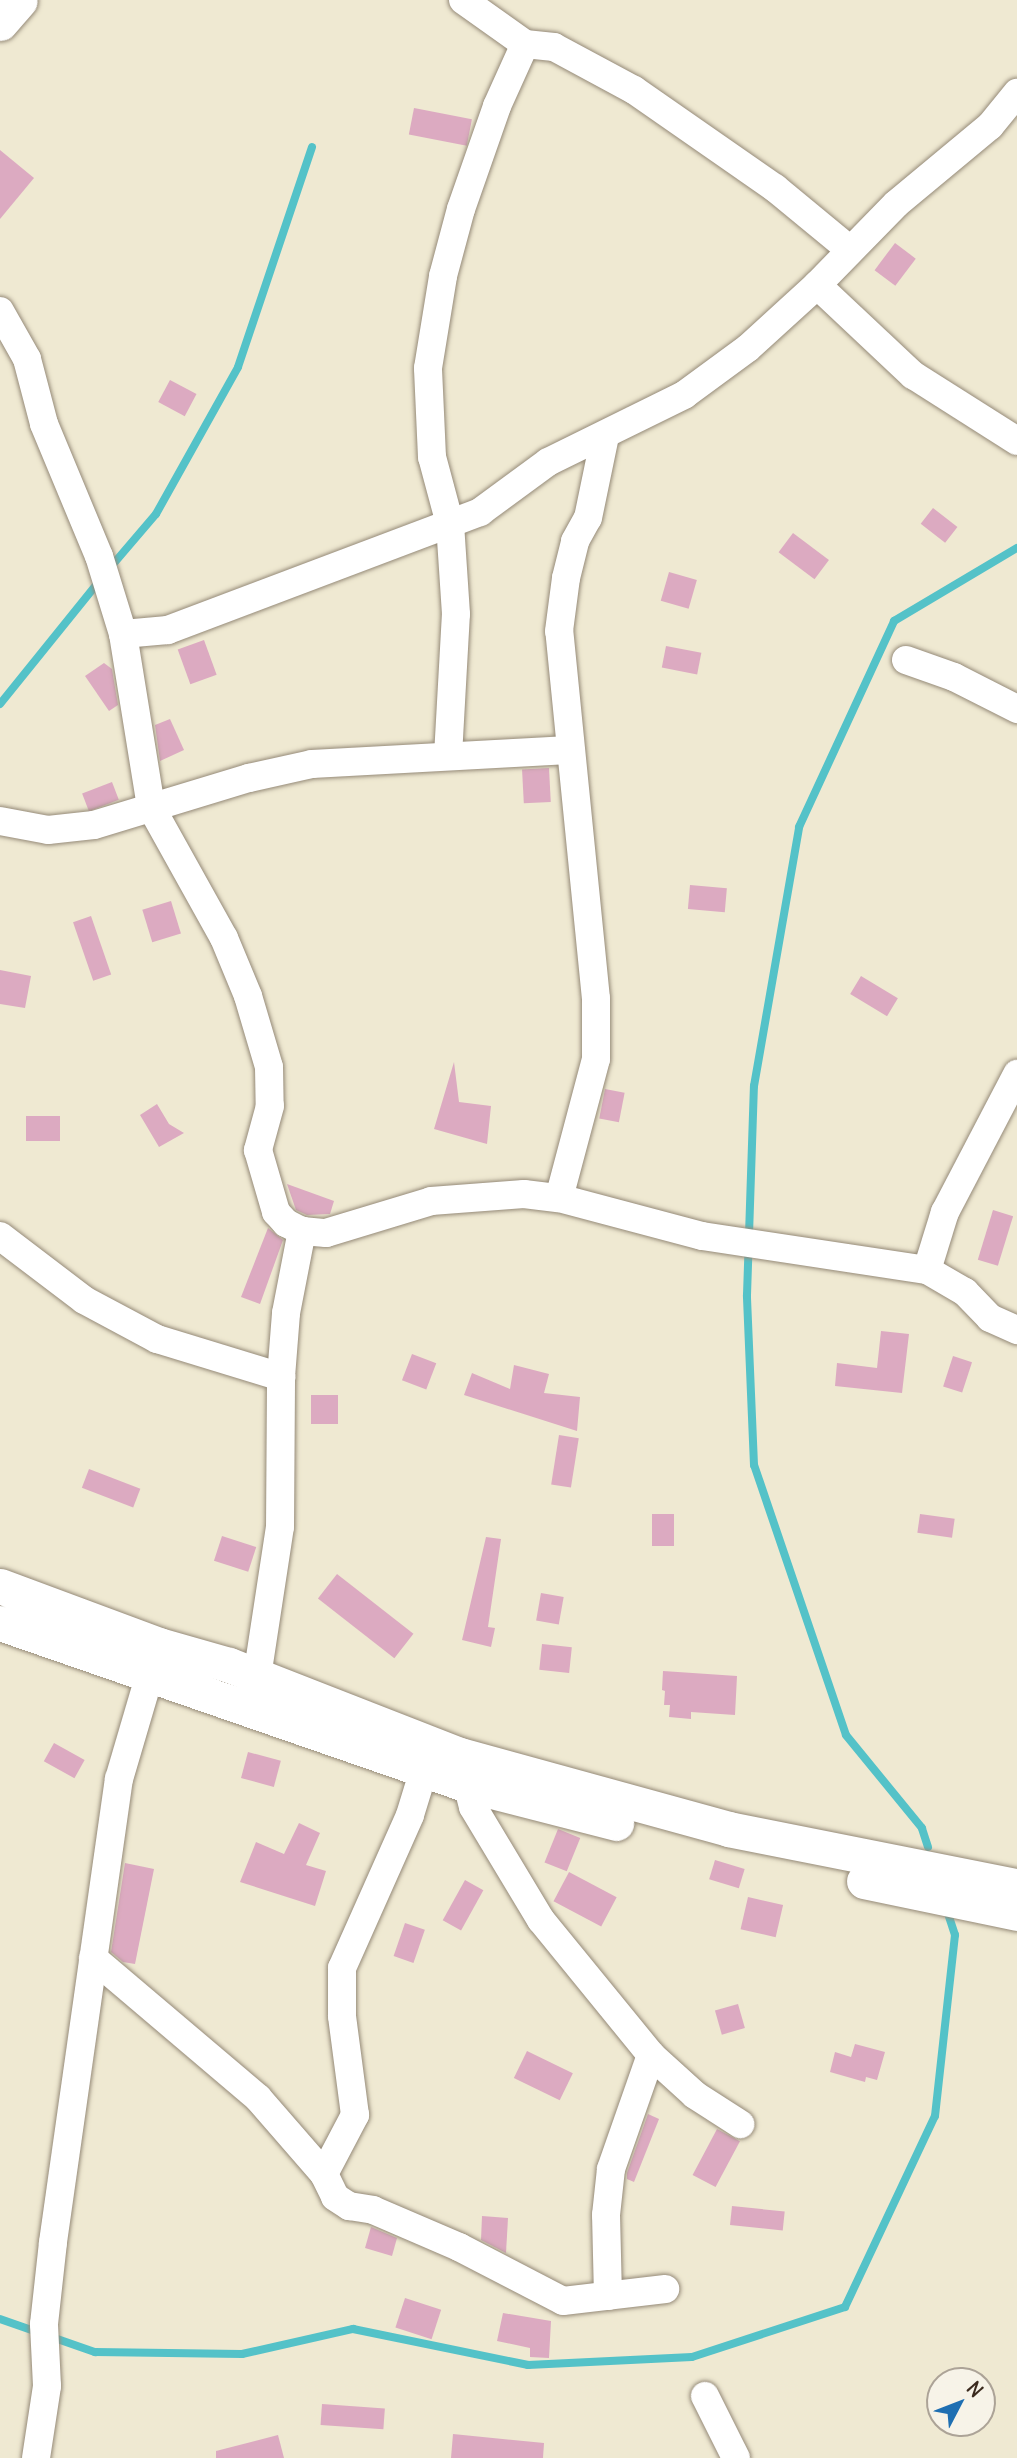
<!DOCTYPE html>
<style>
body{margin:0}
#map{position:relative;width:1017px;height:2458px;overflow:hidden;background:#efe9d2;font-family:Delius,sans-serif}
div>[style]{position:absolute}
[style*='--x']{left:calc(var(--x)*1px);top:calc(var(--y)*1px);width:calc(var(--w)*1px);rotate:calc(var(--a)*1deg)}
.stream>*{height:8px;margin:-4px;padding:0 4px;transform-origin:4px;border-radius:4px;background:#54c2c8}
.building>*{inset:0;background:#dcaac1;transform-origin:0 0}
.roads{filter:drop-shadow(0 0 2px #958a78) drop-shadow(0 0 2px #958a78)}
.minor>*{height:28px;margin:-14px;padding:0 14px;transform-origin:14px;border-radius:14px;background:#fff}
.tertiary>*{height:35px;margin:-17.5px;padding:0 17.5px;transform-origin:17.5px;border-radius:17.5px;background:#fff}
span{translate:-50% -50%;white-space:nowrap;text-align:center;line-height:1.15;-webkit-text-stroke:5px #f7f3e8;paint-order:stroke}
.north{position:absolute;left:926px;top:2367px;width:70px;height:70px;box-sizing:border-box;background:#f7f3e8;border:2px solid #aca397;border-radius:50%;rotate:48deg;font-size:19px;font-weight:700;line-height:28px;text-align:center;color:#3b2a1e}
.north::after{content:'';display:block;margin:auto;width:24px;height:32px;background:#1f6fb2;clip-path:polygon(50% 0,100% 100%,50% 72%,0 100%)}
</style>
<div id="map">
<div class="stream">
<div style="--x:109;--y:569;--w:72;--a:-49.5"></div>
<div style="--x:156;--y:514;--w:168;--a:-60.8"></div>
<div style="--x:238;--y:367;--w:232;--a:-71.4"></div>
<div style="--x:0;--y:704;--w:161;--a:-51.1"></div>
<div style="--x:928;--y:1847;--w:20;--a:-108"></div>
<div style="--x:922;--y:1828;--w:120;--a:-129.3"></div>
<div style="--x:846;--y:1735;--w:285;--a:-108.8"></div>
<div style="--x:754;--y:1465;--w:170;--a:-92.4"></div>
<div style="--x:747;--y:1295;--w:209;--a:-88.1"></div>
<div style="--x:754;--y:1086;--w:263;--a:-80.1"></div>
<div style="--x:799;--y:827;--w:227;--a:-65.2"></div>
<div style="--x:894;--y:621;--w:143;--a:-30.7"></div>
<div style="--x:0;--y:2319;--w:101;--a:19.2"></div>
<div style="--x:95;--y:2352;--w:147;--a:0.8"></div>
<div style="--x:242;--y:2354;--w:114;--a:-12.7"></div>
<div style="--x:353;--y:2329;--w:179;--a:11.6"></div>
<div style="--x:528;--y:2365;--w:164;--a:-2.8"></div>
<div style="--x:692;--y:2357;--w:161;--a:-18.1"></div>
<div style="--x:845;--y:2307;--w:211;--a:-64.8"></div>
<div style="--x:935;--y:2116;--w:182;--a:-83.7"></div>
<div style="--x:955;--y:1935;--w:29;--a:-108"></div>
</div>
<div class="building">
<div style="left:414px;top:108px;width:59px;height:27px;rotate:11deg"></div>
<div style="clip-path:polygon(0 150px,34px 178px,0 219px)"></div>
<div style="left:895px;top:243px;width:26px;height:34px;rotate:37deg"></div>
<div style="left:170px;top:380px;width:30px;height:25px;rotate:28deg"></div>
<div style="left:933px;top:508px;width:31px;height:20px;rotate:38deg"></div>
<div style="left:793px;top:533px;width:45px;height:24px;rotate:37deg"></div>
<div style="left:669px;top:572px;width:29px;height:30px;rotate:16deg"></div>
<div style="left:204px;top:640px;width:37px;height:28px;rotate:70deg"></div>
<div style="left:666px;top:646px;width:36px;height:22px;rotate:11deg"></div>
<div style="clip-path:polygon(104px 663px,112px 669px,118px 705px,109px 711px,85px 676px)"></div>
<div style="clip-path:polygon(170px 719px,184px 750px,160px 761px,155px 725px)"></div>
<div style="left:549px;top:768px;width:34px;height:27px;rotate:87deg"></div>
<div style="left:112px;top:782px;width:19px;height:32px;rotate:69deg"></div>
<div style="left:690px;top:885px;width:37px;height:24px;rotate:5deg"></div>
<div style="left:171px;top:901px;width:34px;height:30px;rotate:73deg"></div>
<div style="left:91px;top:916px;width:62px;height:19px;rotate:71deg"></div>
<div style="clip-path:polygon(0 970px,31px 976px,25px 1008px,0 1004px)"></div>
<div style="left:861px;top:976px;width:43px;height:21px;rotate:31deg"></div>
<div style="clip-path:polygon(454px 1062px,459px 1102px,491px 1106px,487px 1144px,434px 1129px)"></div>
<div style="left:605px;top:1089px;width:20px;height:30px;rotate:11deg"></div>
<div style="clip-path:polygon(157px 1104px,169px 1124px,184px 1133px,159px 1147px,140px 1115px)"></div>
<div style="left:26px;top:1116px;width:34px;height:25px"></div>
<div style="clip-path:polygon(287px 1184px,334px 1201px,330px 1214px,307px 1215px,296px 1210px)"></div>
<div style="left:993px;top:1210px;width:21px;height:52px;rotate:17deg"></div>
<div style="clip-path:polygon(268px 1228px,283px 1240px,260px 1304px,241px 1297px)"></div>
<div style="clip-path:polygon(881px 1331px,909px 1334px,902px 1393px,835px 1386px,837px 1363px,877px 1368px)"></div>
<div style="left:412px;top:1354px;width:26px;height:28px;rotate:21deg"></div>
<div style="left:953px;top:1356px;width:20px;height:32px;rotate:18deg"></div>
<div style="clip-path:polygon(514px 1365px,549px 1374px,544px 1393px,580px 1397px,577px 1431px,464px 1395px,472px 1373px,510px 1389px)"></div>
<div style="left:311px;top:1395px;width:27px;height:29px"></div>
<div style="left:559px;top:1435px;width:20px;height:50px;rotate:9deg"></div>
<div style="left:89px;top:1469px;width:55px;height:20px;rotate:21deg"></div>
<div style="left:652px;top:1514px;width:22px;height:32px"></div>
<div style="left:920px;top:1514px;width:35px;height:19px;rotate:8deg"></div>
<div style="left:222px;top:1536px;width:36px;height:26px;rotate:18deg"></div>
<div style="clip-path:polygon(486px 1537px,501px 1539px,488px 1627px,495px 1628px,491px 1647px,462px 1640px)"></div>
<div style="left:337px;top:1574px;width:97px;height:31px;rotate:38deg"></div>
<div style="left:541px;top:1593px;width:23px;height:28px;rotate:10deg"></div>
<div style="left:542px;top:1644px;width:30px;height:26px;rotate:6deg"></div>
<div style="clip-path:polygon(663px 1671px,737px 1676px,735px 1715px,691px 1712px,691px 1719px,669px 1717px,670px 1705px,664px 1705px,665px 1691px,662px 1690px)"></div>
<div style="left:54px;top:1743px;width:35px;height:21px;rotate:29deg"></div>
<div style="left:248px;top:1752px;width:34px;height:27px;rotate:15deg"></div>
<div style="clip-path:polygon(299px 1823px,320px 1833px,306px 1865px,326px 1871px,315px 1906px,240px 1882px,256px 1842px,284px 1854px)"></div>
<div style="left:558px;top:1829px;width:24px;height:36px;rotate:22deg"></div>
<div style="left:715px;top:1860px;width:31px;height:20px;rotate:17deg"></div>
<div style="clip-path:polygon(125px 1863px,154px 1869px,135px 1964px,123px 1962px,111px 1952px)"></div>
<div style="left:569px;top:1872px;width:54px;height:33px;rotate:28deg"></div>
<div style="left:465px;top:1880px;width:21px;height:46px;rotate:29deg"></div>
<div style="left:748px;top:1897px;width:36px;height:33px;rotate:13deg"></div>
<div style="left:405px;top:1923px;width:21px;height:35px;rotate:19deg"></div>
<div style="left:738px;top:2004px;width:25px;height:24px;rotate:74deg"></div>
<div style="clip-path:polygon(855px 2044px,885px 2052px,877px 2080px,866px 2077px,865px 2082px,830px 2072px,835px 2052px,851px 2057px)"></div>
<div style="left:527px;top:2051px;width:51px;height:30px;rotate:26deg"></div>
<div style="clip-path:polygon(648px 2114px,659px 2119px,634px 2182px,627px 2179px,627px 2173px)"></div>
<div style="left:717px;top:2129px;width:26px;height:52px;rotate:28deg"></div>
<div style="left:732px;top:2206px;width:53px;height:19px;rotate:6deg"></div>
<div style="clip-path:polygon(482px 2216px,508px 2218px,506px 2253px,481px 2240px)"></div>
<div style="clip-path:polygon(371px 2227px,397px 2238px,392px 2256px,365px 2248px)"></div>
<div style="left:405px;top:2298px;width:38px;height:31px;rotate:18deg"></div>
<div style="clip-path:polygon(503px 2313px,551px 2321px,549px 2358px,530px 2357px,530px 2348px,497px 2341px)"></div>
<div style="left:322px;top:2404px;width:63px;height:21px;rotate:4deg"></div>
<div style="clip-path:polygon(453px 2434px,544px 2443px,543px 2458px,451px 2458px)"></div>
<div style="clip-path:polygon(278px 2435px,284px 2458px,216px 2458px,216px 2451px)"></div>
</div>
<div class="roads">
<div class="minor">
<div style="--x:463;--y:0;--w:76;--a:35.4"></div>
<div style="--x:525;--y:44;--w:29;--a:6"></div>
<div style="--x:554;--y:47;--w:91;--a:28.3"></div>
<div style="--x:634;--y:90;--w:172;--a:34.8"></div>
<div style="--x:775;--y:188;--w:96;--a:39.5"></div>
<div style="--x:817;--y:285;--w:132;--a:43.2"></div>
<div style="--x:913;--y:375;--w:123;--a:32.4"></div>
<div style="--x:0;--y:311;--w:55;--a:60.6"></div>
<div style="--x:27;--y:359;--w:67;--a:75.3"></div>
<div style="--x:44;--y:424;--w:143;--a:67.4"></div>
<div style="--x:99;--y:556;--w:82;--a:72.9"></div>
<div style="--x:123;--y:634;--w:175;--a:80.8"></div>
<div style="--x:151;--y:807;--w:150;--a:60.9"></div>
<div style="--x:224;--y:938;--w:63;--a:67.5"></div>
<div style="--x:248;--y:996;--w:74;--a:73.5"></div>
<div style="--x:269;--y:1067;--w:39;--a:89"></div>
<div style="--x:270;--y:1106;--w:46;--a:105.3"></div>
<div style="--x:258;--y:1150;--w:65;--a:73.8"></div>
<div style="--x:276;--y:1212;--w:15;--a:48"></div>
<div style="--x:286;--y:1223;--w:18;--a:27"></div>
<div style="--x:302;--y:1231;--w:24;--a:5"></div>
<div style="--x:326;--y:1233;--w:110;--a:-16.9"></div>
<div style="--x:431;--y:1201;--w:93;--a:-4.3"></div>
<div style="--x:524;--y:1194;--w:35;--a:7"></div>
<div style="--x:559;--y:1198;--w:148;--a:14.9"></div>
<div style="--x:702;--y:1236;--w:228;--a:8.6"></div>
<div style="--x:927;--y:1270;--w:44;--a:30.1"></div>
<div style="--x:965;--y:1292;--w:36;--a:46"></div>
<div style="--x:990;--y:1318;--w:30;--a:24"></div>
<div style="--x:123;--y:634;--w:45;--a:-5.1"></div>
<div style="--x:168;--y:630;--w:334;--a:-20.7"></div>
<div style="--x:480;--y:512;--w:84;--a:-36.3"></div>
<div style="--x:548;--y:462;--w:152;--a:-26.2"></div>
<div style="--x:684;--y:395;--w:79;--a:-36.3"></div>
<div style="--x:748;--y:348;--w:93;--a:-42.4"></div>
<div style="--x:817;--y:285;--w:113;--a:-45.7"></div>
<div style="--x:896;--y:204;--w:122;--a:-39.7"></div>
<div style="--x:990;--y:126;--w:43;--a:-50.7"></div>
<div style="--x:906;--y:660;--w:51;--a:19.5"></div>
<div style="--x:954;--y:677;--w:71;--a:26.9"></div>
<div style="--x:448;--y:756;--w:142;--a:-86.8"></div>
<div style="--x:456;--y:614;--w:90;--a:-93.8"></div>
<div style="--x:450;--y:524;--w:69;--a:-105"></div>
<div style="--x:432;--y:457;--w:89;--a:-92.6"></div>
<div style="--x:428;--y:368;--w:93;--a:-80.7"></div>
<div style="--x:443;--y:276;--w:69;--a:-75"></div>
<div style="--x:461;--y:209;--w:109;--a:-70.7"></div>
<div style="--x:497;--y:106;--w:68;--a:-65.7"></div>
<div style="--x:0;--y:821;--w:49;--a:10.6"></div>
<div style="--x:48;--y:830;--w:46;--a:-6.2"></div>
<div style="--x:94;--y:825;--w:162;--a:-16.9"></div>
<div style="--x:249;--y:778;--w:65;--a:-12.5"></div>
<div style="--x:312;--y:764;--w:257;--a:-3.1"></div>
<div style="--x:559;--y:1198;--w:144;--a:-75.1"></div>
<div style="--x:596;--y:1059;--w:60;--a:-90"></div>
<div style="--x:596;--y:999;--w:370;--a:-95.7"></div>
<div style="--x:559;--y:631;--w:53;--a:-82.5"></div>
<div style="--x:566;--y:578;--w:38;--a:-76"></div>
<div style="--x:575;--y:541;--w:26;--a:-61"></div>
<div style="--x:588;--y:518;--w:84;--a:-78.3"></div>
<div style="--x:0;--y:1236;--w:106;--a:37.3"></div>
<div style="--x:84;--y:1300;--w:83;--a:28.1"></div>
<div style="--x:157;--y:1339;--w:130;--a:17"></div>
<div style="--x:927;--y:1270;--w:61;--a:-72.8"></div>
<div style="--x:945;--y:1212;--w:156;--a:-62.4"></div>
<div style="--x:257;--y:1677;--w:152;--a:-81.3"></div>
<div style="--x:280;--y:1527;--w:150;--a:-89.6"></div>
<div style="--x:281;--y:1377;--w:64;--a:-85.5"></div>
<div style="--x:286;--y:1313;--w:84;--a:-79"></div>
<div style="--x:463;--y:1768;--w:40;--a:75.6"></div>
<div style="--x:473;--y:1807;--w:132;--a:59"></div>
<div style="--x:541;--y:1920;--w:174;--a:50.8"></div>
<div style="--x:651;--y:2055;--w:59;--a:42.3"></div>
<div style="--x:695;--y:2095;--w:54;--a:32.8"></div>
<div style="--x:93;--y:1958;--w:216;--a:40.3"></div>
<div style="--x:258;--y:2098;--w:101;--a:49"></div>
<div style="--x:324;--y:2174;--w:25;--a:64"></div>
<div style="--x:335;--y:2197;--w:17;--a:33"></div>
<div style="--x:349;--y:2206;--w:24;--a:9"></div>
<div style="--x:373;--y:2210;--w:94;--a:23.3"></div>
<div style="--x:459;--y:2247;--w:117;--a:27.4"></div>
<div style="--x:563;--y:2301;--w:103;--a:-6.7"></div>
<div style="--x:324;--y:2174;--w:67;--a:-62.3"></div>
<div style="--x:355;--y:2115;--w:100;--a:-97.5"></div>
<div style="--x:342;--y:2016;--w:48;--a:-90"></div>
<div style="--x:342;--y:1968;--w:167;--a:-66"></div>
<div style="--x:410;--y:1815;--w:68;--a:-72.9"></div>
<div style="--x:608;--y:2296;--w:81;--a:-91.4"></div>
<div style="--x:606;--y:2215;--w:46;--a:-83.8"></div>
<div style="--x:611;--y:2169;--w:121;--a:-70.7"></div>
<div style="--x:705;--y:2396;--w:69;--a:63.4"></div>
<div style="--x:36;--y:2458;--w:73;--a:-81.3"></div>
<div style="--x:47;--y:2386;--w:62;--a:-92.8"></div>
<div style="--x:44;--y:2324;--w:82;--a:-83.7"></div>
<div style="--x:53;--y:2242;--w:468;--a:-81.9"></div>
<div style="--x:119;--y:1779;--w:127;--a:-73.6"></div>
</div>
<div class="tertiary">
<div style="--x:0;--y:23;--w:30;--a:-49"></div>
<div style="--x:0;--y:1586;--w:170;--a:20.4"></div>
<div style="--x:159;--y:1645;--w:73;--a:15.9"></div>
<div style="--x:229;--y:1665;--w:248;--a:21.3"></div>
<div style="--x:460;--y:1755;--w:278;--a:15.4"></div>
<div style="--x:728;--y:1829;--w:295;--a:11.2"></div>
<div style="--x:0;--y:1623;--w:495;--a:19.1"></div>
<div style="--x:468;--y:1785;--w:153;--a:14.4"></div>
<div style="--x:864;--y:1881;--w:156;--a:11.8"></div>
</div>
</div>
<div class="north">N</div>
</div>
